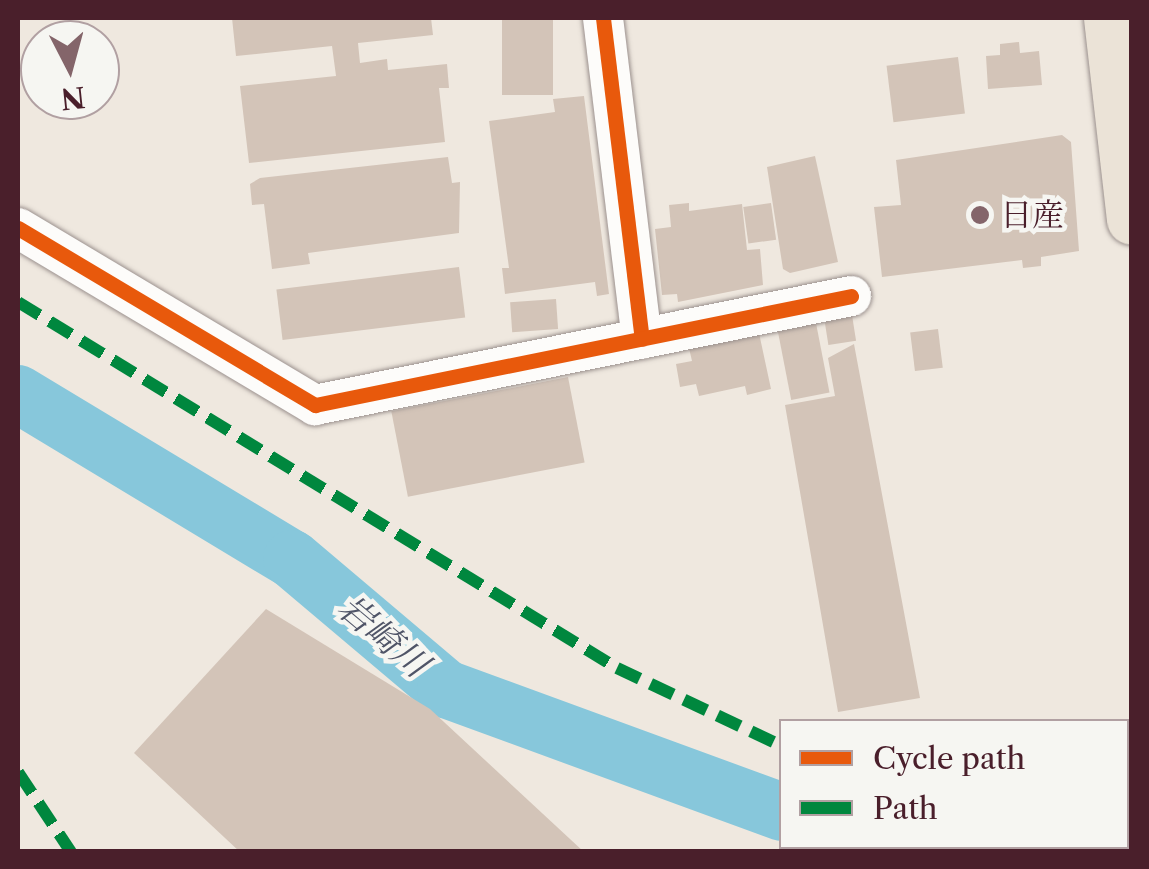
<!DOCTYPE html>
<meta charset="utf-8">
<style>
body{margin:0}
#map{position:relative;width:1149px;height:869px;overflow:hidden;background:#efe8df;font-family:"Libre Caslon Text","Noto Serif JP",serif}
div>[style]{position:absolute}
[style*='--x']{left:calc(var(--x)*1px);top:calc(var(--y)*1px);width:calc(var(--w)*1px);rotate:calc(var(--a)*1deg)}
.river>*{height:58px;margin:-29px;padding:0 29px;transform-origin:29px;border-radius:29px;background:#87c7db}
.building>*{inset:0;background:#d3c4b8;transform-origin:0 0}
.roads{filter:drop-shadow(0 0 2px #9b918e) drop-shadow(0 0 2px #9b918e)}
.minor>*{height:40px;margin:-20px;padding:0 20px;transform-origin:20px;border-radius:20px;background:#fdfcfa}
.major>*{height:50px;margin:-25px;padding:0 25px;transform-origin:25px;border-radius:25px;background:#ebe3d7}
.quiet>*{height:12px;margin-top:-6px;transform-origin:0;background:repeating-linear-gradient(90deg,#00873e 0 25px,transparent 0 37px)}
.cycleway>*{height:15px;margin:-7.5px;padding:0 7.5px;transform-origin:7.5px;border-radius:7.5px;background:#e8590c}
.dots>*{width:28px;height:28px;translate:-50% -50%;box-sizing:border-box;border:5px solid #f6f6f2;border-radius:50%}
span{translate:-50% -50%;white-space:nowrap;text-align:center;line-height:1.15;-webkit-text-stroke:9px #f6f6f2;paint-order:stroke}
.poi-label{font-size:32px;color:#4a1f2b}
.left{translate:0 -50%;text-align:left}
.water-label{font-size:35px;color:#505568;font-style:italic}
.frame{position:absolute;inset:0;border:20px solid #4a1f2b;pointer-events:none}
.legend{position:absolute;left:779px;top:719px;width:350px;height:130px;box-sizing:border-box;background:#f6f6f2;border:2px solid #b1a0a2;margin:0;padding:12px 18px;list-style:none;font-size:30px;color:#4a1f2b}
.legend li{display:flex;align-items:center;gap:20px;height:50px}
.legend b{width:50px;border:2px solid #b1a0a2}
.north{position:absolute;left:20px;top:20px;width:100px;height:100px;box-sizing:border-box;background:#f6f6f2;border:2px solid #b1a0a2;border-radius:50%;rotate:174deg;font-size:28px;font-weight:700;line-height:40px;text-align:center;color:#4a1f2b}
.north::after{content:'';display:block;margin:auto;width:35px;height:45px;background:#84656a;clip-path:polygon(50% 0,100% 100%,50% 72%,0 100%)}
</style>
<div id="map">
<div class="river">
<div style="--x:18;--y:394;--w:320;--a:31.1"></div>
<div style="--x:292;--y:559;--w:202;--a:40.2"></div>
<div style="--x:446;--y:689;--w:358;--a:20.1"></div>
<div style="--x:884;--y:846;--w:16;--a:22"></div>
</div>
<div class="building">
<div style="clip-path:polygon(232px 18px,431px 18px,433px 35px,358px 43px,360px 63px,387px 59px,388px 70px,447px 64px,449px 88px,439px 88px,445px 142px,249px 163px,240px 86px,336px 76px,332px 46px,236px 56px)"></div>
<div style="left:502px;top:18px;width:51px;height:77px"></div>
<div style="clip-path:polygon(1019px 42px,1020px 53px,1039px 51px,1042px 85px,988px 89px,986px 56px,1000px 55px,1000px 44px)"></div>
<div style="left:958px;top:57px;width:57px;height:72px;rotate:83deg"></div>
<div style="clip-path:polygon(584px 96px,609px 294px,597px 296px,595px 282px,505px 294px,502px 268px,509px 268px,489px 121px,555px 112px,553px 99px)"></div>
<div style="clip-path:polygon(1062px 135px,1071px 142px,1079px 251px,1041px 257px,1041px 266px,1023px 268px,1022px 260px,882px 277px,874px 207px,901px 205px,896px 160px)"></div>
<div style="clip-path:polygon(815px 156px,838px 262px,790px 273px,783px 269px,767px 167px)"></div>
<div style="clip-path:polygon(448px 157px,452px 183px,460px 182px,459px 233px,308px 253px,310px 264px,272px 269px,264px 204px,252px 205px,250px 184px,260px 178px)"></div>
<div style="clip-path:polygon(689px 203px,689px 211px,742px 204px,747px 250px,760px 249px,763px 285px,678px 302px,677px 294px,662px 295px,655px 229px,671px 227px,669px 205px)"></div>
<div style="left:771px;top:203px;width:37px;height:28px;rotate:82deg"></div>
<div style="left:459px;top:267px;width:51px;height:184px;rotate:83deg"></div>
<div style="left:556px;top:299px;width:30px;height:46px;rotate:86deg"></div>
<div style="left:852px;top:315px;width:26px;height:28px;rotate:81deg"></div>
<div style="left:815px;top:318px;width:76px;height:39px;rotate:79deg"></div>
<div style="left:938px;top:329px;width:39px;height:28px;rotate:83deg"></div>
<div style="clip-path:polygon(759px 333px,771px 389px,747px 395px,745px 386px,699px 396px,696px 384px,680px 387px,676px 364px,692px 361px,689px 348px)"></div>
<div style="clip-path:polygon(854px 344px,920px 698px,838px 712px,785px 405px,835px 396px,828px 358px)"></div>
<div style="left:568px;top:377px;width:87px;height:180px;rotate:79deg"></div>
<div style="clip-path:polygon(266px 609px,430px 709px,584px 852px,240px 852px,134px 753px)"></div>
</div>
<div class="roads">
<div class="minor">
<div style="--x:603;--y:18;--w:323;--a:83.1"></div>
<div style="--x:18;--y:228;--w:346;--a:30.8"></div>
<div style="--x:315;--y:405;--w:547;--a:-11.49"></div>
</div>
<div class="major">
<div style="--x:1109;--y:18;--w:203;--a:83.5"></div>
</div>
</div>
<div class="quiet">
<div style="--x:18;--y:302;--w:702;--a:31.43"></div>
<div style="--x:617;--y:668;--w:183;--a:25.3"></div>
<div style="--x:18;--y:772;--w:96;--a:56.5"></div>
<div style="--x:1068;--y:846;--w:23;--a:15"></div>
</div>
<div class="cycleway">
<div style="--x:603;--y:18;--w:323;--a:83.1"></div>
<div style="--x:18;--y:228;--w:346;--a:30.8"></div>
<div style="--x:315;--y:405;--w:547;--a:-11.49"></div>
</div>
<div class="dots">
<div style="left:980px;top:215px;background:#84656a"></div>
</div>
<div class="poi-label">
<span class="left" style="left:1000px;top:215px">日産</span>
</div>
<div class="water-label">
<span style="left:383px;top:636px;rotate:40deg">岩崎川</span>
</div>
<div class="frame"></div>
<ul class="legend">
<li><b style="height:12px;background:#e8590c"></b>Cycle path</li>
<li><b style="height:12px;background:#00873e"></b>Path</li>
</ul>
<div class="north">N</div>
</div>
